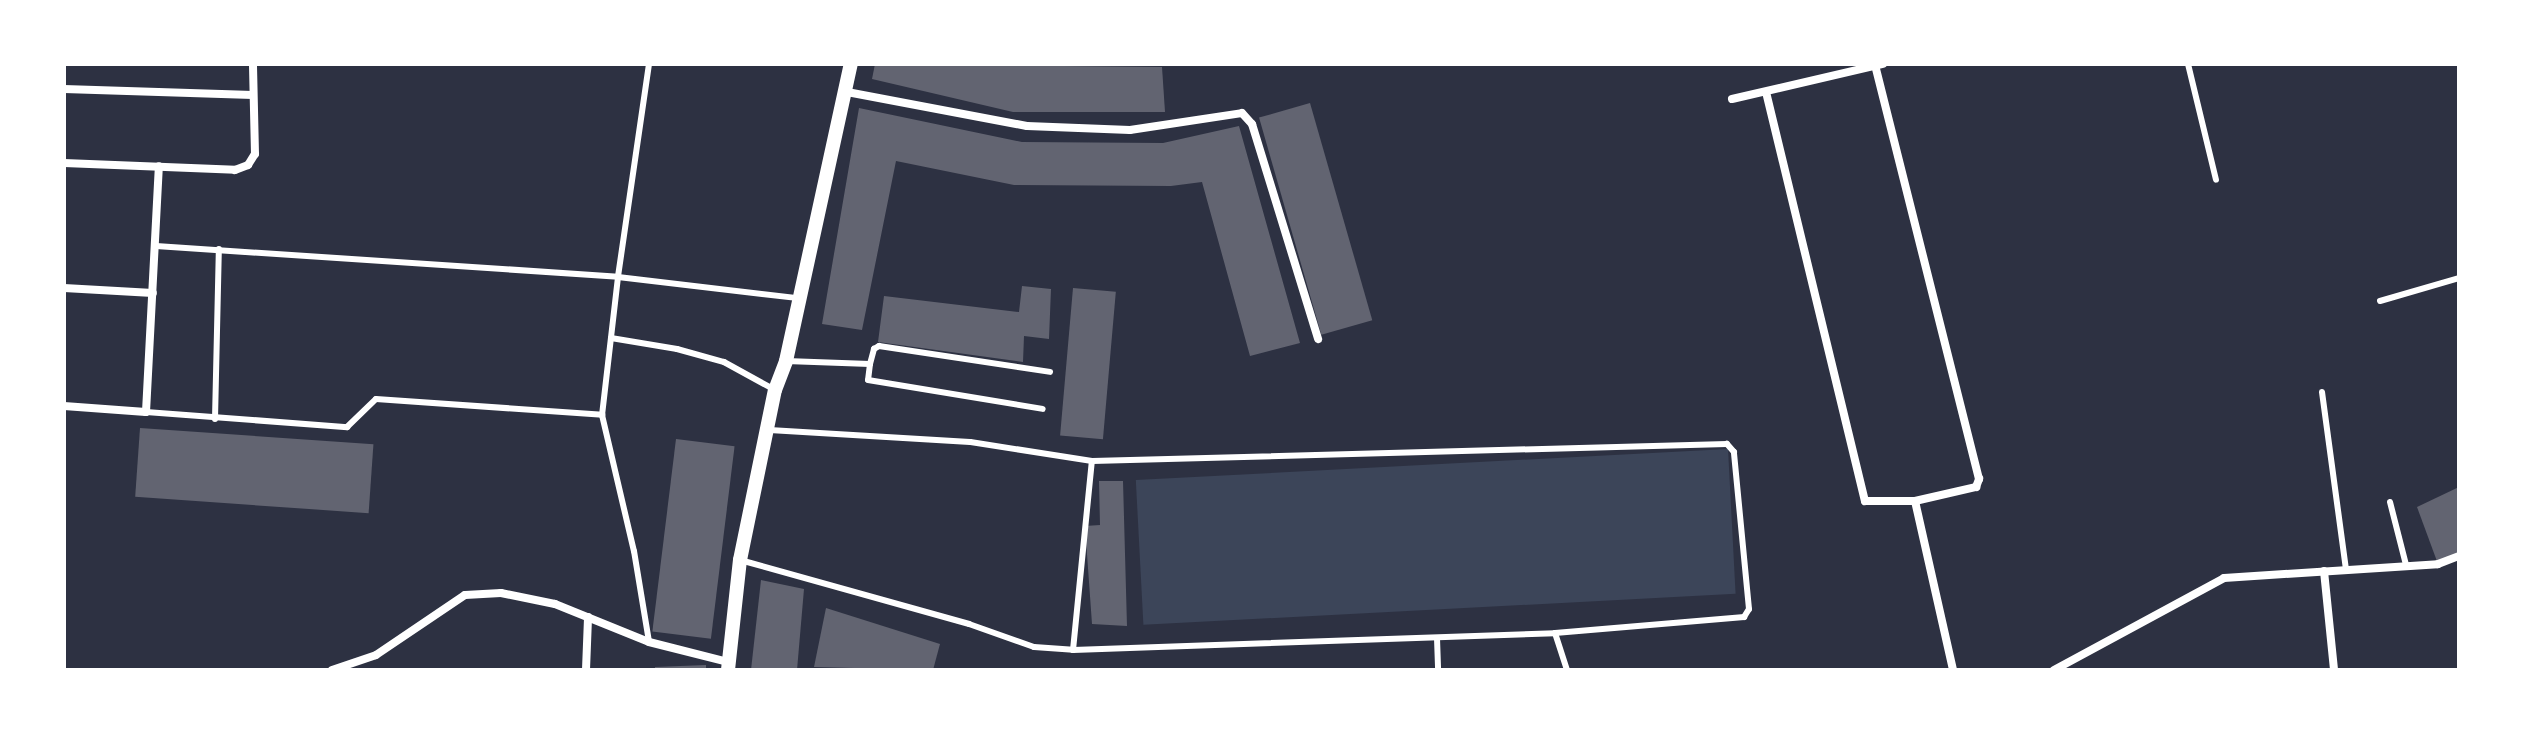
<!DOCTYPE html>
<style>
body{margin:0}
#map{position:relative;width:2523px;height:734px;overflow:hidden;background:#2d3142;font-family:"Noto Sans",sans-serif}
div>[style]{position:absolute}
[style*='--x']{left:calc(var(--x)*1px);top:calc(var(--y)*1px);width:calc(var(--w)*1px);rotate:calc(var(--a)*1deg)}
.green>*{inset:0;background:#3c4559;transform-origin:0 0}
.building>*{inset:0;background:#626471;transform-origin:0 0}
.service>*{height:6px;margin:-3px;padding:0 3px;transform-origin:3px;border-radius:3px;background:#fff}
.minor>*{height:8px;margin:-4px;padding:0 4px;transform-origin:4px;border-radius:4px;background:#fff}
.tertiary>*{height:14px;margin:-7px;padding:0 7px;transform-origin:7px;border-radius:7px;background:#fff}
span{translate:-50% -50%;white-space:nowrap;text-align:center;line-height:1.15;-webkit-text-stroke:6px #fff;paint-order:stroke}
.frame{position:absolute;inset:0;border:66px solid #fff;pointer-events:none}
</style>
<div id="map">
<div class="green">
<div style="left:1728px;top:449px;width:145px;height:593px;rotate:87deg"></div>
</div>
<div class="building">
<div style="clip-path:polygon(875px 64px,1162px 67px,1165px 112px,1013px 112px,872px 79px)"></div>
<div style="left:1310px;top:103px;width:226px;height:53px;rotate:74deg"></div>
<div style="clip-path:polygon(859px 108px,1022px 142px,1163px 143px,1239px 126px,1300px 343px,1250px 356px,1202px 182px,1171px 186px,1014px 185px,896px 161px,862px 330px,822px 324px)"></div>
<div style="clip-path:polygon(1022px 286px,1051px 289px,1049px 339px,1024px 336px,1023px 362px,878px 342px,884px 296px,1019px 312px)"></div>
<div style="left:1073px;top:288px;width:43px;height:148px;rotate:5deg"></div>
<div style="left:140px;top:428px;width:234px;height:69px;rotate:4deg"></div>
<div style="left:676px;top:439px;width:59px;height:194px;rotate:7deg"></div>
<div style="clip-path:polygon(1099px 481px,1123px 481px,1127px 626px,1092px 624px,1085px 526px,1100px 525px)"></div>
<div style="clip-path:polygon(2459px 487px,2459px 555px,2438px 564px,2417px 507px)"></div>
<div style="clip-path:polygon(761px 580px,804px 589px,797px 670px,751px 670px)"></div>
<div style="clip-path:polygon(826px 608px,940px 644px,933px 670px,814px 667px)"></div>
<div style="clip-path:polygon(706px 665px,706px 670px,655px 670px,655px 667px)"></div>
</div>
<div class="service">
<div style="--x:649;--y:64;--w:215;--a:98.3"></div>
<div style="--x:618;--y:277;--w:181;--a:6.7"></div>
<div style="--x:2188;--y:64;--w:119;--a:76.4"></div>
<div style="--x:156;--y:246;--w:463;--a:3.8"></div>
<div style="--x:618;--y:277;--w:139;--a:96.6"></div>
<div style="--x:602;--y:415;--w:140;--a:76.8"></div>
<div style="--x:634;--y:551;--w:92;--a:80.6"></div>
<div style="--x:2380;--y:301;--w:82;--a:-16.2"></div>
<div style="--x:611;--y:338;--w:67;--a:9.5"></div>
<div style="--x:677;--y:349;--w:49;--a:15.5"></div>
<div style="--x:724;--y:362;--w:58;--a:28.8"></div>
<div style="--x:786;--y:361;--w:84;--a:2"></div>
<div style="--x:870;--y:364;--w:16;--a:97"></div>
<div style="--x:868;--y:380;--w:177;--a:9.4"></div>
<div style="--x:870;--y:364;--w:16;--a:-75"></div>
<div style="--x:874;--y:349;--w:6;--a:-31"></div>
<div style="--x:879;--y:346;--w:173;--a:8.6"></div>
<div style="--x:2322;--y:392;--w:179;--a:82.3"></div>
<div style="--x:146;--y:412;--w:202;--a:4.3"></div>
<div style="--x:347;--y:427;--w:40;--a:-44"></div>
<div style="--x:376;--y:399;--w:227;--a:4"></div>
<div style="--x:215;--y:419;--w:170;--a:-88.7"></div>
<div style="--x:2390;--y:502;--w:65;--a:75.7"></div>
<div style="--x:740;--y:560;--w:238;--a:15.6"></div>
<div style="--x:969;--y:624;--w:69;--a:19.5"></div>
<div style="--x:1034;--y:647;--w:39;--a:4"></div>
<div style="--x:1073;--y:650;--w:482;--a:-2"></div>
<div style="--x:1555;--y:633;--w:190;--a:-4.8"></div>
<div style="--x:1744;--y:617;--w:9;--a:-58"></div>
<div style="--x:1749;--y:609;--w:158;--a:-95.5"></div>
<div style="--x:1734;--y:452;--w:11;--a:-131"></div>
<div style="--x:1727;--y:444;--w:635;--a:178.47"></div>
<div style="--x:1092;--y:461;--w:123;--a:-171.1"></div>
<div style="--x:970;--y:442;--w:201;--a:-176.6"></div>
<div style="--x:1555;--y:633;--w:39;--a:72"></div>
<div style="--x:1437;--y:638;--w:32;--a:88"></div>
<div style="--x:1073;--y:650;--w:190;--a:-84.3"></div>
</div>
<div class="minor">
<div style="--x:64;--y:89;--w:189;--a:1.8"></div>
<div style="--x:847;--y:92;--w:183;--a:10.7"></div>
<div style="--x:1027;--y:126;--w:103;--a:2.2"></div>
<div style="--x:1130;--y:130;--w:113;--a:-8.6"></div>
<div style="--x:1242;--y:113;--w:15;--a:48"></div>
<div style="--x:1252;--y:124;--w:225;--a:72.9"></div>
<div style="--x:1766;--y:92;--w:421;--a:76.4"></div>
<div style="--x:1865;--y:501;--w:50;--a:0"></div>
<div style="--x:1915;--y:501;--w:63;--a:-12.9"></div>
<div style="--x:1976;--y:487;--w:9;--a:-69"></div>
<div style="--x:1979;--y:479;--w:426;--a:-104.1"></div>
<div style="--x:1732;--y:99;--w:155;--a:-13.1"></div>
<div style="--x:64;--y:163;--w:171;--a:2.3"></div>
<div style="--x:235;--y:170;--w:14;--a:-21"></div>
<div style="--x:248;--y:165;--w:13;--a:-58"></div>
<div style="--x:255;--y:154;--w:90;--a:-91.3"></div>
<div style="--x:64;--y:288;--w:89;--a:3.2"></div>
<div style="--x:64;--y:406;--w:82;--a:4.2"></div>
<div style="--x:146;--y:412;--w:246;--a:-87"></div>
<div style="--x:1915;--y:501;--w:173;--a:77.3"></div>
<div style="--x:2324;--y:571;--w:100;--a:84.2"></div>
<div style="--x:332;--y:670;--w:46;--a:-18.8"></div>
<div style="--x:376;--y:655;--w:107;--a:-34"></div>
<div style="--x:465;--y:595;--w:36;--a:-3"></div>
<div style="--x:501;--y:593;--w:55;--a:11.5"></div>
<div style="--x:555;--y:604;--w:101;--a:22"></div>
<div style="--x:649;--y:642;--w:81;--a:14.2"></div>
<div style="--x:586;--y:670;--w:53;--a:-87.8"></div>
<div style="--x:2054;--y:670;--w:193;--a:-28.4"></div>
<div style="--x:2224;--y:578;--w:214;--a:-3.7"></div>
<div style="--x:2438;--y:564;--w:22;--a:-21"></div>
</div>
<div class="tertiary">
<div style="--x:728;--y:670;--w:111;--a:-83.8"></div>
<div style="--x:740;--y:560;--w:174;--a:-78.4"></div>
<div style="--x:775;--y:390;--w:31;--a:-69"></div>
<div style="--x:786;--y:361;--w:304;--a:-77.7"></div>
</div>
<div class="frame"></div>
</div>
